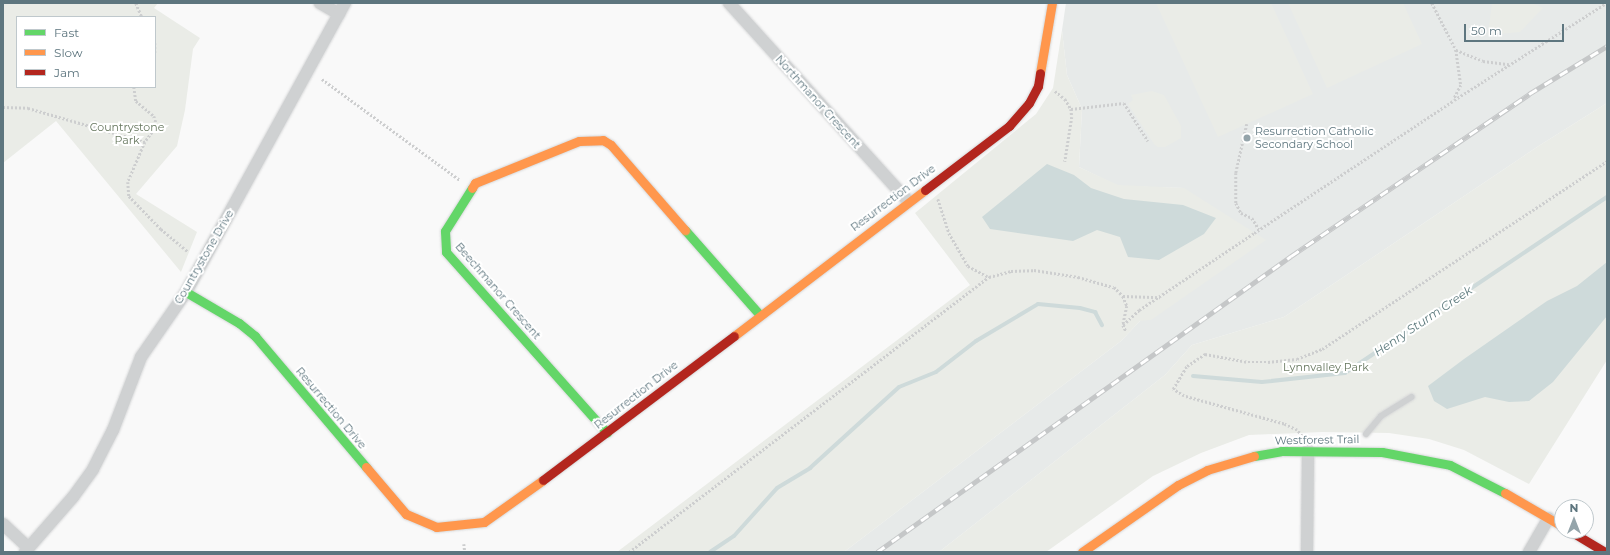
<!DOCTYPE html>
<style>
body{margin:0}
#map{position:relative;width:1610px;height:555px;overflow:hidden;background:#f9f9f9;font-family:Montserrat,sans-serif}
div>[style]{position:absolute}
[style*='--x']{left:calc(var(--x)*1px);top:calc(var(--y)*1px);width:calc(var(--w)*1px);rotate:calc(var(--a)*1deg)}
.built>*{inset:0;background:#e7eae9}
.green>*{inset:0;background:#eaece7}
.water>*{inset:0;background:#cedada}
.stream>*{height:4px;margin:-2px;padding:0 2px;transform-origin:2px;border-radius:2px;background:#cedada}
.path>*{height:2.5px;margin-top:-1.25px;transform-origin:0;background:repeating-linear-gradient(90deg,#cdcecf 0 2px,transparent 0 4px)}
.roads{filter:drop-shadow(0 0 1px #d6d7d8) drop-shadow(0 0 1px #d6d7d8)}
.lane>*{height:6px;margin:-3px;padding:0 3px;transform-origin:3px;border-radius:3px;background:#cfd1d2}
.street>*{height:12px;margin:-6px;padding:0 6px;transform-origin:6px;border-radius:6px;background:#cfd1d2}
.fast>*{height:9px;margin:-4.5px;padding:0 4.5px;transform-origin:4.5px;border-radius:4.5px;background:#63d668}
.slow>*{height:9px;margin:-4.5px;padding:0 4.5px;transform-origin:4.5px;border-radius:4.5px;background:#ff974d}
.jam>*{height:9px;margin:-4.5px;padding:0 4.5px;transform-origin:4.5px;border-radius:4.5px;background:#b3261e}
.rail>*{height:4.5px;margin-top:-2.25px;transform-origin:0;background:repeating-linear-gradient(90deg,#fff 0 9px,#c5c7c8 0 18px);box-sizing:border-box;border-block:1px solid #c5c7c8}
.dots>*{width:11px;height:11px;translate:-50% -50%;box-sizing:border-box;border:2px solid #fff;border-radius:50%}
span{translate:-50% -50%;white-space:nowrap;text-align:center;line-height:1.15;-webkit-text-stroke:4px #fff;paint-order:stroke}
.street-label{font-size:11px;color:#5e767f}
.park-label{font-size:11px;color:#66775e}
.poi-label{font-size:11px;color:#5e767f}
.left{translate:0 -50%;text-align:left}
.water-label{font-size:12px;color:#5e7b7e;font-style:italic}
.frame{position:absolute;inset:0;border:4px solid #5e767f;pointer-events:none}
.legend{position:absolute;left:16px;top:16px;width:140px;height:72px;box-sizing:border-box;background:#fff;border:1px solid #bfc8cc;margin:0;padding:5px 7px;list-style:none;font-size:12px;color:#5e767f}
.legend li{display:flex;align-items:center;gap:8px;height:20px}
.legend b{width:20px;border:1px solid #bfc8cc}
.north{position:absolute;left:1554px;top:499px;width:40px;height:40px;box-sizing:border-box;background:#fff;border:1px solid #bfc8cc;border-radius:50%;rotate:0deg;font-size:11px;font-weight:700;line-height:16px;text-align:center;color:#5e767f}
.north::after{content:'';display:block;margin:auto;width:14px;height:18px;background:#94a4aa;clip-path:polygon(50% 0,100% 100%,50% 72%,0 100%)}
.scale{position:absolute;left:1464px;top:24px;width:100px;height:18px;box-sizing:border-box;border:2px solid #5e767f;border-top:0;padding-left:5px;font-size:12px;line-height:14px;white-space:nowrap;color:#5e767f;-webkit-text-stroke:3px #fff;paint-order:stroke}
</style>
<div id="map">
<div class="built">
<div style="clip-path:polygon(1066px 3px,1607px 3px,1607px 103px,1537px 147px,1284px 317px,1192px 345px,1165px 375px,939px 552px,844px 552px,1121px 341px,1140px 321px,1184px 188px,1118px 186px,1079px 167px,1082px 109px,1067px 75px,1062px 30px)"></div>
</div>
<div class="green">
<div style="clip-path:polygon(evenodd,3px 3px,158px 3px,154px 8px,200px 38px,193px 49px,185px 110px,177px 146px,136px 194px,197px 232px,181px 272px,56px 121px,3px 163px,3px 3px,17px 17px,155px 17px,155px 87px,17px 87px,17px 17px)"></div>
<div style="clip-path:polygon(1156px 3px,1271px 3px,1313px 94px,1218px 137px)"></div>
<div style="clip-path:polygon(1288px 3px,1403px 3px,1422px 44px,1327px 88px)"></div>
<div style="clip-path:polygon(1492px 3px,1532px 3px,1543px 8px,1520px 32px,1488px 35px)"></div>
<div style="clip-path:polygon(1062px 30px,1067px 75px,1082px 109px,1079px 167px,1118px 185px,1184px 188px,1266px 240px,1151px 320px,1140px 321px,1121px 341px,844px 552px,617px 552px,970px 285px,915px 213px,1036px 114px,1053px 88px)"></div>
<div style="clip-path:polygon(1152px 91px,1164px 95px,1181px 126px,1181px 138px,1165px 147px,1158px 147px,1154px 144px,1128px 104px,1133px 100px,1131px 95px)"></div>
<div style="clip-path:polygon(1607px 103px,1607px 360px,1529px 484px,1464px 450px,1429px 439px,1389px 433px,1322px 432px,1249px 435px,1201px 453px,1153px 476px,1046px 552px,939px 552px,1165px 375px,1192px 345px,1284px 317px,1537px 147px)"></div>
</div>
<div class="water">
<div style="clip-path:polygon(1047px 164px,1074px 175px,1091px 188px,1124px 199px,1183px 205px,1216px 218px,1204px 234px,1159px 260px,1128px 257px,1120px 237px,1097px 230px,1073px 241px,990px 229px,982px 217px)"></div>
<div style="clip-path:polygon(1607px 262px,1607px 316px,1553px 382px,1529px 401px,1509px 402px,1485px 397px,1447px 409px,1434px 401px,1428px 386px,1464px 359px,1547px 301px,1577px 286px)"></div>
</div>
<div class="stream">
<div style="--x:1193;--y:376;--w:69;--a:5"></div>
<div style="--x:1262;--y:382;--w:83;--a:-6.2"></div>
<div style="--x:1345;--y:373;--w:316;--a:-33.9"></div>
<div style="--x:710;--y:552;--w:29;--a:-34"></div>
<div style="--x:734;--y:536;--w:64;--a:-48.1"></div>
<div style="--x:777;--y:488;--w:39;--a:-31"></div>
<div style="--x:810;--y:468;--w:120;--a:-42.3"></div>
<div style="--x:899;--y:387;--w:40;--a:-22"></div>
<div style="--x:936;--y:372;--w:51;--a:-37.8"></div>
<div style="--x:976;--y:341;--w:72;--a:-30.8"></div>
<div style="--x:1038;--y:304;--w:42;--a:5.4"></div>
<div style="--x:1080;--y:308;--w:16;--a:15"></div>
<div style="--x:1095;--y:312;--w:15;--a:62"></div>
</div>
<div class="path">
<div style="--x:136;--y:3;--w:15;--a:67"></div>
<div style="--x:1432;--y:3;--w:53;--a:62.9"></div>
<div style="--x:1456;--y:50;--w:35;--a:82"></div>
<div style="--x:1461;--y:85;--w:16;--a:117"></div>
<div style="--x:155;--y:43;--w:11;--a:90"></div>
<div style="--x:1456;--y:50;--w:29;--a:22"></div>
<div style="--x:1483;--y:61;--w:26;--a:7"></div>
<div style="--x:322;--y:79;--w:171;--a:36.2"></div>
<div style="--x:134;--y:87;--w:14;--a:82"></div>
<div style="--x:136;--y:101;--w:23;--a:40"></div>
<div style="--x:154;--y:116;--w:10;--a:73"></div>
<div style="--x:157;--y:126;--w:20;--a:127"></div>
<div style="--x:145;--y:142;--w:43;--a:113"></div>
<div style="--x:128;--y:182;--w:14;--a:86"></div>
<div style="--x:129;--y:196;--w:46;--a:45.9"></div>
<div style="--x:161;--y:229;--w:35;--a:40"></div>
<div style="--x:1055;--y:91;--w:13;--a:39"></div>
<div style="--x:1065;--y:99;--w:12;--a:59"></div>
<div style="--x:1071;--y:109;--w:8;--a:83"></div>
<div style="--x:1072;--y:117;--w:45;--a:99"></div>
<div style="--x:3;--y:107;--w:25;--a:2"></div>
<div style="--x:28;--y:108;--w:122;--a:16.2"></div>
<div style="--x:1071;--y:109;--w:53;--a:-6.5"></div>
<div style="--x:1124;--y:103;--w:45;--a:57.7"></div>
<div style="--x:1247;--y:124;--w:50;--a:102.7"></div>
<div style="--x:1236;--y:173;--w:30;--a:90"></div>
<div style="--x:1236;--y:203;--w:11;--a:63"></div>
<div style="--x:1241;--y:213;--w:12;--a:24"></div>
<div style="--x:1252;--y:218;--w:13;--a:58"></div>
<div style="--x:938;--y:199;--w:36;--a:72"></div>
<div style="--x:949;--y:233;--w:38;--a:60"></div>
<div style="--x:968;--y:266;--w:24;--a:28"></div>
<div style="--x:1123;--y:296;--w:37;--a:2"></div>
<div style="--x:1123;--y:325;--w:22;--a:-43"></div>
<div style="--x:1139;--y:310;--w:138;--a:-33.8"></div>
<div style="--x:1254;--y:233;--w:240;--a:-33.6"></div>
<div style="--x:1454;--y:100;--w:180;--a:-32.5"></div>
<div style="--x:1302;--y:436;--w:8;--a:-130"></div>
<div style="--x:1297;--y:430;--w:14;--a:-155"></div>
<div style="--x:1284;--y:424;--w:104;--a:-164.4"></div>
<div style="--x:1184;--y:396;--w:13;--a:-148"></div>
<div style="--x:1173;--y:389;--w:27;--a:-59"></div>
<div style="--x:1187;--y:366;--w:22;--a:-34"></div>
<div style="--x:1205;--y:354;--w:44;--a:10.5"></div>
<div style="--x:1248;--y:362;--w:20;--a:0"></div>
<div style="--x:1268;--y:362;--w:29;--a:-6"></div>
<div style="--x:1297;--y:359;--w:27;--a:-22"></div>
<div style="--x:1322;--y:349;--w:341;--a:-33.4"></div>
<div style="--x:464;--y:544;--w:8;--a:83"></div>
<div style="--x:629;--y:552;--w:453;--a:-37.4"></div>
<div style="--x:989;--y:277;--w:23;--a:-15"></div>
<div style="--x:1011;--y:271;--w:23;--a:-2"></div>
<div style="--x:1034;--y:270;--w:45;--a:9"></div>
<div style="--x:1078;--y:277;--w:37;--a:16"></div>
<div style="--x:1114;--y:287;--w:13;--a:45"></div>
<div style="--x:1123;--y:296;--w:11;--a:68"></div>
<div style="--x:1127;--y:306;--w:19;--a:102"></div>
<div style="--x:1123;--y:325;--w:7;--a:63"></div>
</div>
<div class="roads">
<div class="lane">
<div style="--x:1366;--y:434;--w:23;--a:-50"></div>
<div style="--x:1381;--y:416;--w:36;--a:-32"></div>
</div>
<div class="street">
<div style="--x:320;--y:3;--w:22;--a:30"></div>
<div style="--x:729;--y:3;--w:267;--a:47.9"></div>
<div style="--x:3;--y:524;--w:35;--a:43"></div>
<div style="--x:25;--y:552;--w:73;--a:-48.9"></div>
<div style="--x:73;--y:497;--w:34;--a:-54"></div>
<div style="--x:93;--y:469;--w:44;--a:-62.9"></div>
<div style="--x:113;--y:430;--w:78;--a:-69"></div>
<div style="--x:141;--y:357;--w:79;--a:-55.3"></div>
<div style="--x:186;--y:292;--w:330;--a:-61.2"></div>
<div style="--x:1307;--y:552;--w:102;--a:-89.4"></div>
<div style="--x:1529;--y:552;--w:39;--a:-60"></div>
</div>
<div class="fast">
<div style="--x:472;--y:188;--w:51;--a:122.1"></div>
<div style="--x:445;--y:231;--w:21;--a:87"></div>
<div style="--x:446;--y:252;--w:242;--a:48.3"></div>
<div style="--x:685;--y:230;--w:113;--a:48.6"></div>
<div style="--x:186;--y:292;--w:61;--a:30.3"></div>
<div style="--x:239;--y:323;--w:21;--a:39"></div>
<div style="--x:255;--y:336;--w:172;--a:49.7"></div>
<div style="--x:1254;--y:456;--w:27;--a:-10"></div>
<div style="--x:1281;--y:451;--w:101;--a:0.6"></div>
<div style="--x:1382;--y:452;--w:69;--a:10.8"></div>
<div style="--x:1450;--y:465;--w:62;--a:27"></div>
</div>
<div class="slow">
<div style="--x:1040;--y:73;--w:71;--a:-80.3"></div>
<div style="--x:472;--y:188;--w:6;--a:-59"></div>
<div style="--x:475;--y:183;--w:112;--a:-22"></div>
<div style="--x:579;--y:141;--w:24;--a:-2"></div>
<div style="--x:603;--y:140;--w:9;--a:32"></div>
<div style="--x:611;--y:145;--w:113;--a:49"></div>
<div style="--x:734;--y:336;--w:240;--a:-37.4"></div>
<div style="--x:366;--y:467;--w:62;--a:49.6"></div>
<div style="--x:406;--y:514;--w:33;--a:23"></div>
<div style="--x:436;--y:527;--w:48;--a:-5.9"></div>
<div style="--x:484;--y:522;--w:72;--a:-35.4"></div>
<div style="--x:1505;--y:493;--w:66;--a:30.1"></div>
<div style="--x:1082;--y:552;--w:117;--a:-34.9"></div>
<div style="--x:1178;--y:485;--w:33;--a:-27"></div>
<div style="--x:1207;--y:470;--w:49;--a:-16.6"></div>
</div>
<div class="jam">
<div style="--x:925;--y:190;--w:106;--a:-37.3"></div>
<div style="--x:1009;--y:126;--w:30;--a:-49"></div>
<div style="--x:1029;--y:103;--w:19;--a:-62"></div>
<div style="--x:1038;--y:86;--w:13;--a:-81"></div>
<div style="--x:543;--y:480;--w:239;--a:-37"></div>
<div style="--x:1570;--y:531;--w:41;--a:31"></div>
</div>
</div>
<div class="rail">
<div style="--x:877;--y:552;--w:509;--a:-35.56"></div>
<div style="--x:1291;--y:256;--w:288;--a:-34.2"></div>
<div style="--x:1529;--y:94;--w:92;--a:-31.6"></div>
</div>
<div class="dots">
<div style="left:1247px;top:138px;background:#94a4aa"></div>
</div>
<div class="street-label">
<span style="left:818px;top:102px;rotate:48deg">Northmanor Crescent</span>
<span style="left:893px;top:198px;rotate:-37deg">Resurrection Drive</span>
<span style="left:204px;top:257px;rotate:-60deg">Countrystone Drive</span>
<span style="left:498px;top:291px;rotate:49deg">Beechmanor Crescent</span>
<span style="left:636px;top:395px;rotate:-38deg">Resurrection Drive</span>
<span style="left:331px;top:408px;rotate:50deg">Resurrection Drive</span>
<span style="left:1317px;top:440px;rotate:-1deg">Westforest Trail</span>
</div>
<div class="park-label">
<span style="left:127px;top:134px">Countrystone<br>Park</span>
<span style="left:1326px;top:367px">Lynnvalley Park</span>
</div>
<div class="poi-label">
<span class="left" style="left:1255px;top:138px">Resurrection Catholic<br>Secondary School</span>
</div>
<div class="water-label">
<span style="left:1423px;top:321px;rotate:-34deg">Henry Sturm Creek</span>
</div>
<div class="frame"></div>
<ul class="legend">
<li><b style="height:5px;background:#63d668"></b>Fast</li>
<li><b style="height:5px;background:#ff974d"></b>Slow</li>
<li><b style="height:5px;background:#b3261e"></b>Jam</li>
</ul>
<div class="north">N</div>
<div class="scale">50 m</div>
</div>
